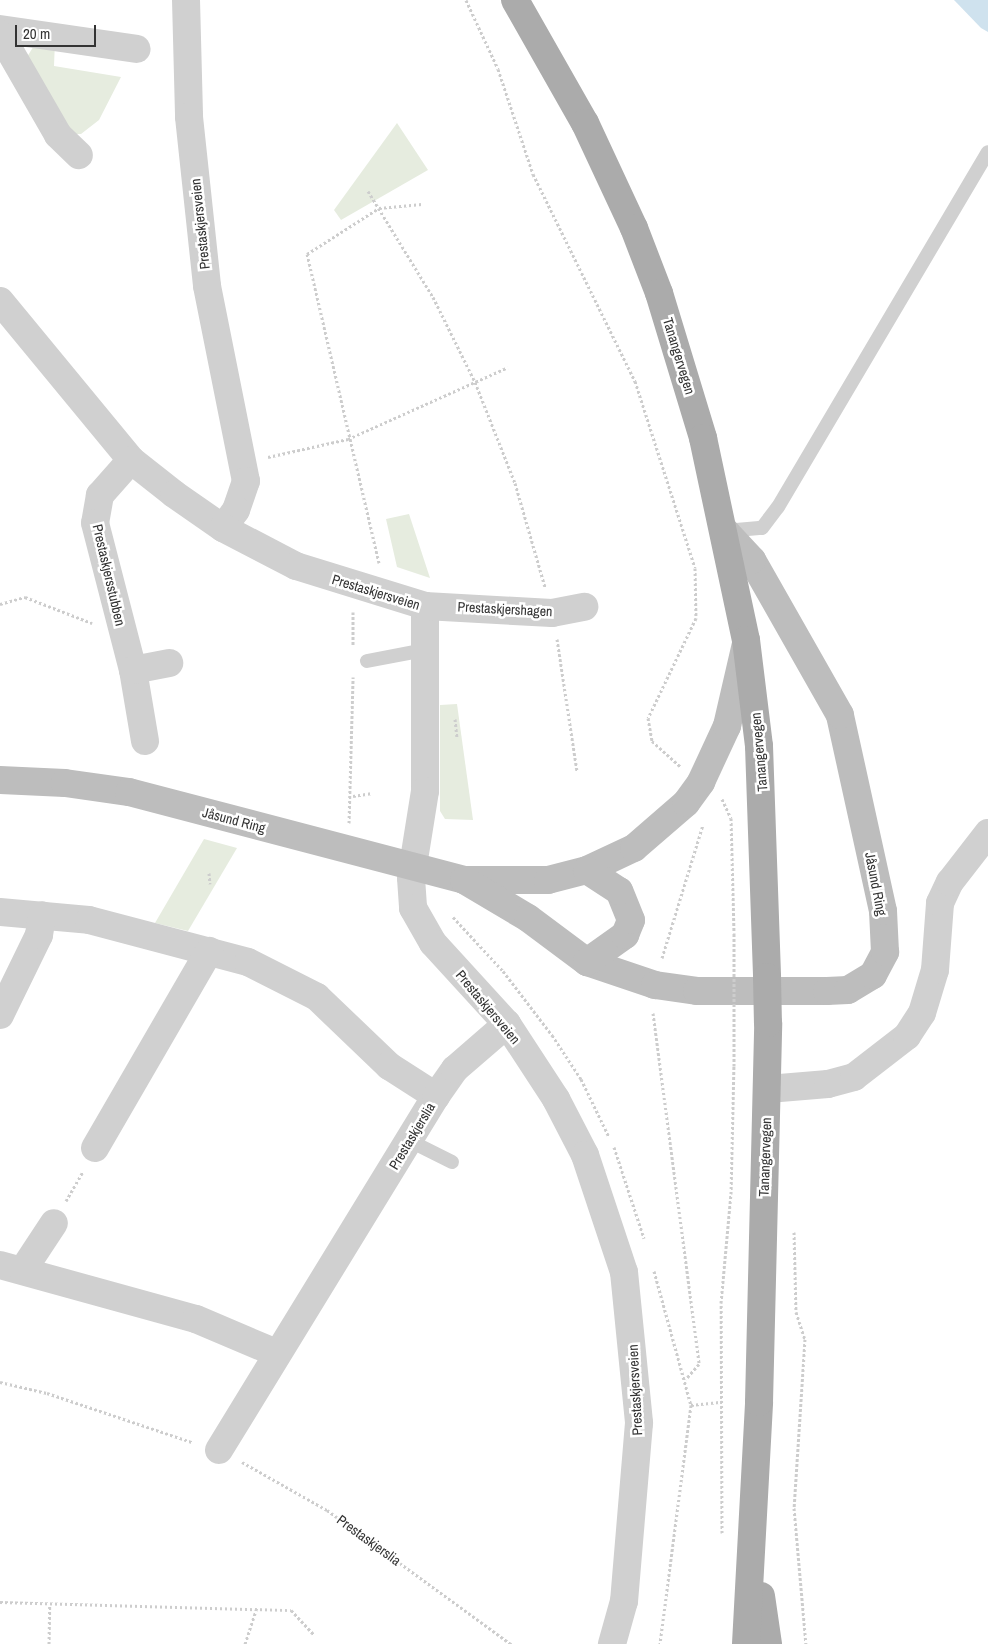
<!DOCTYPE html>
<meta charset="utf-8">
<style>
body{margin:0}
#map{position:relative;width:988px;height:1644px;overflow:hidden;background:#fff;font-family:"Archivo Narrow",sans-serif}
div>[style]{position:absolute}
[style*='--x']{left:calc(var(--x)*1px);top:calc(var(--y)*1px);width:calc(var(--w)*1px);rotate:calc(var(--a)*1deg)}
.green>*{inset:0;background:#e6ecdf}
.water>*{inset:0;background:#cfe2ee}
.path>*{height:3px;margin-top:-1.5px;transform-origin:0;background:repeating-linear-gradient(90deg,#cdcdcd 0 2.5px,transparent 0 5px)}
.lane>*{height:14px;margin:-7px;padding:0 7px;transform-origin:7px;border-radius:7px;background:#d0d0d0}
.street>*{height:28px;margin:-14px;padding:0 14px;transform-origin:14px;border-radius:14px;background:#d0d0d0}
.secondary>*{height:28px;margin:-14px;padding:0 14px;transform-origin:14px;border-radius:14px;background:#bdbdbd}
.primary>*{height:28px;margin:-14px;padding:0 14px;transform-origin:14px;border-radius:14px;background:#ababab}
.path-bridge>*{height:3px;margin-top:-1.5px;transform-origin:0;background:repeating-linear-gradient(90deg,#cdcdcd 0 2.5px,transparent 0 5px)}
.primary-bridge>*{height:28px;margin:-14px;padding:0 14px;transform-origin:14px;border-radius:14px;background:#ababab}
span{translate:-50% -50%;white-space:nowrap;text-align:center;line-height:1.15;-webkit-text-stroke:5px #fff;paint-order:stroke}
.street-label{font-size:14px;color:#333}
.scale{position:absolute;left:15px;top:25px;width:81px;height:22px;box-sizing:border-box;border:2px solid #333;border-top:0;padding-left:6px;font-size:15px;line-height:18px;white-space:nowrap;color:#333;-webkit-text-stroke:4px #fff;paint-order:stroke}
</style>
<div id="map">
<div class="green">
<div style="clip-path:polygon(55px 41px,54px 66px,121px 77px,99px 120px,81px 134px,73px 134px,27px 57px,35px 44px)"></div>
<div style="clip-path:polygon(397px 123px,428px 170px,341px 220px,334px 210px)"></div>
<div style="clip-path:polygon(409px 514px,430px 578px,397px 567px,386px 519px)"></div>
<div style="clip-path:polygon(457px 704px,473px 820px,445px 819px,440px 811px,440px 705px)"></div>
<div style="clip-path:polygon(204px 839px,237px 848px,188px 931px,155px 923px)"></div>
</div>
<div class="water">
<div style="clip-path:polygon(954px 0,988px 0,988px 32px,981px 28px)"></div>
</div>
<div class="path">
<div style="--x:466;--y:0;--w:76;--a:65.1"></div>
<div style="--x:498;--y:69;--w:111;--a:71.6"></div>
<div style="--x:533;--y:174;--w:231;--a:63.8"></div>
<div style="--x:635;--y:381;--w:196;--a:72.2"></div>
<div style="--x:695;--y:568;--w:50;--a:88.9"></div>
<div style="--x:696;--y:618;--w:111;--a:115.6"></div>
<div style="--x:648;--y:718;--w:23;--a:80"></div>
<div style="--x:652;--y:741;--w:38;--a:42"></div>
<div style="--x:368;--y:191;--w:124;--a:58.5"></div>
<div style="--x:433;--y:297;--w:95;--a:63.7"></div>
<div style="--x:475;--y:382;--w:109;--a:68.4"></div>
<div style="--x:515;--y:483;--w:108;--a:73.9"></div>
<div style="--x:268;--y:457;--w:82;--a:-12.7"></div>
<div style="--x:348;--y:439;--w:175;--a:-24.2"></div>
<div style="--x:379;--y:563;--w:317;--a:-103.1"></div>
<div style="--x:307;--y:254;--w:85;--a:-32.6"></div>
<div style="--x:379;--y:208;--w:43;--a:-5.3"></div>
<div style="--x:0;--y:604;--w:26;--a:-16"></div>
<div style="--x:25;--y:597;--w:72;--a:21.2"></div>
<div style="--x:353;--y:612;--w:33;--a:90"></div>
<div style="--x:557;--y:639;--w:134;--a:81.4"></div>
<div style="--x:455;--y:719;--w:18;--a:84"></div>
<div style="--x:353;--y:796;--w:18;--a:-9"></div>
<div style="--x:722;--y:799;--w:21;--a:65"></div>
<div style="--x:731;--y:818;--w:115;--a:88.5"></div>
<div style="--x:349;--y:823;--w:146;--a:-88.4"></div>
<div style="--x:209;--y:873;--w:11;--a:85"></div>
<div style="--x:453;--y:917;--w:74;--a:47.2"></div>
<div style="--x:503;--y:971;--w:81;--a:52.6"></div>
<div style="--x:552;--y:1035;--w:53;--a:56.6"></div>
<div style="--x:581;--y:1079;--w:64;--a:64.2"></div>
<div style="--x:662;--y:958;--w:139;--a:-72.9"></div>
<div style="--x:653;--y:1013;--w:354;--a:82.5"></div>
<div style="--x:699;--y:1364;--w:20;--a:131"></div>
<div style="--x:614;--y:1147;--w:96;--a:71.8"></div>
<div style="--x:66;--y:1201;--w:34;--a:-60"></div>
<div style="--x:794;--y:1232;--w:80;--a:88.6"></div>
<div style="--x:796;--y:1312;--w:28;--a:72"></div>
<div style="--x:805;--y:1339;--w:169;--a:93.7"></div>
<div style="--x:794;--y:1508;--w:137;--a:85"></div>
<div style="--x:654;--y:1271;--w:139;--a:74.6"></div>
<div style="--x:691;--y:1405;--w:241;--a:97.4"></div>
<div style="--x:0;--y:1382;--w:48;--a:13.2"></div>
<div style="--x:47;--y:1393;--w:153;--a:18.7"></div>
<div style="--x:691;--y:1405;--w:31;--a:-6"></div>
<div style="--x:242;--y:1462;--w:98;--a:29.5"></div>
<div style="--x:327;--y:1510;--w:228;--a:36.1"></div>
<div style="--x:722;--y:1533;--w:230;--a:-90.2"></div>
<div style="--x:721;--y:1303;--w:109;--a:-84.8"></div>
<div style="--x:731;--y:1194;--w:128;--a:-88.7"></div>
<div style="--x:0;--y:1602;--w:291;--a:1.6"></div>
<div style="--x:291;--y:1610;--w:34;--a:47"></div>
<div style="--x:49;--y:1644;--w:39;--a:-89"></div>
<div style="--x:245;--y:1644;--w:38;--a:-72"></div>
</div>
<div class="lane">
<div style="--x:725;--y:531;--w:37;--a:-5"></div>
<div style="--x:762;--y:528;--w:26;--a:-53"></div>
<div style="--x:778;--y:507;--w:412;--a:-59.4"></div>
<div style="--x:367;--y:661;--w:58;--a:-10.9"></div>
<div style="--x:410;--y:1141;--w:47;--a:26.6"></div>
</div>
<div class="street">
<div style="--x:186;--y:0;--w:117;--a:88.5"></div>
<div style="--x:189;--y:117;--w:170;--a:83.9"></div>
<div style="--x:207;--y:286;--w:199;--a:78.7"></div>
<div style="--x:246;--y:481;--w:31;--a:109"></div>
<div style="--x:236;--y:510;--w:22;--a:126"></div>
<div style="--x:0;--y:29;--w:138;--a:8.3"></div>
<div style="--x:0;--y:34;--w:116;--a:60.1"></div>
<div style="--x:58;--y:135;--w:29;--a:44"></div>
<div style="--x:0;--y:301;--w:206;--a:50.5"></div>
<div style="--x:131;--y:460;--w:55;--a:38.3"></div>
<div style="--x:174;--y:494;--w:60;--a:34.8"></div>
<div style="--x:223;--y:528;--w:82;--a:27.5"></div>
<div style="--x:296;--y:566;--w:135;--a:17.2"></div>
<div style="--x:425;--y:606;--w:185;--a:90"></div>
<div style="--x:425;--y:791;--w:88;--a:99.1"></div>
<div style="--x:411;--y:878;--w:30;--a:86"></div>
<div style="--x:413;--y:908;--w:40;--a:60.3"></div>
<div style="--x:433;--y:943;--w:110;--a:47.6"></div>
<div style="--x:507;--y:1024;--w:90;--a:56.8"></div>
<div style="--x:556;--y:1099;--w:63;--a:62.6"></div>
<div style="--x:585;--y:1155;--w:123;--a:71.6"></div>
<div style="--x:624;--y:1272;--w:152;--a:84.3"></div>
<div style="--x:639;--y:1423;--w:179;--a:94.8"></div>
<div style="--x:624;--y:1601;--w:45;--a:105.6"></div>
<div style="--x:131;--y:460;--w:47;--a:131.5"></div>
<div style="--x:100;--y:495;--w:28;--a:100"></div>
<div style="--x:95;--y:523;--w:152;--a:75.5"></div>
<div style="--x:133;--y:670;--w:72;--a:80.4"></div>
<div style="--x:425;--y:606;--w:127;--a:3.2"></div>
<div style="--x:552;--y:613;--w:33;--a:-11"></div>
<div style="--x:133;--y:670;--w:37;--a:-11"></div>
<div style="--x:0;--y:912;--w:89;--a:5.1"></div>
<div style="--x:89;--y:920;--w:164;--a:14.8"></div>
<div style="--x:248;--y:962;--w:77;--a:26.9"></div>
<div style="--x:317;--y:997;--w:100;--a:43.8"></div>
<div style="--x:389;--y:1066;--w:56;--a:32.6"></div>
<div style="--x:0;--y:1015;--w:89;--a:-64"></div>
<div style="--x:39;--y:935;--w:20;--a:-81"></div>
<div style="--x:768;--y:1089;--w:60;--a:-4.8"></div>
<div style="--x:828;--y:1084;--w:27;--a:-15"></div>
<div style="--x:854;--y:1077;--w:67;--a:-37.7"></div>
<div style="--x:907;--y:1036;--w:27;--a:-57"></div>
<div style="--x:922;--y:1013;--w:45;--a:-73.2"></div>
<div style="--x:935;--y:970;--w:67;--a:-85.7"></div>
<div style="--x:940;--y:903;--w:23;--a:-65"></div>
<div style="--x:950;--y:882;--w:62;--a:-52.2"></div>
<div style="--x:95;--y:1148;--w:228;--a:-59.9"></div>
<div style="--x:0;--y:1265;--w:203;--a:15.4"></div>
<div style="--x:196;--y:1319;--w:87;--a:23"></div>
<div style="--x:23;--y:1270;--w:56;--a:-56.6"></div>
<div style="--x:219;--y:1450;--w:415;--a:-58.5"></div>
<div style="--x:436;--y:1096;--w:33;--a:-55"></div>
<div style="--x:455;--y:1069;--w:69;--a:-40.9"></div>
</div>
<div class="secondary">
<div style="--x:0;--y:780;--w:65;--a:2.6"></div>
<div style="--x:65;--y:783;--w:65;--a:8"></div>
<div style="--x:129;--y:792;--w:346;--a:14.7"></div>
<div style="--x:464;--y:880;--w:84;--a:0"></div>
<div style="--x:548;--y:880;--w:40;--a:-14.4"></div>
<div style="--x:587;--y:870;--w:52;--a:-25.1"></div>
<div style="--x:634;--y:848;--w:69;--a:-40.9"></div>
<div style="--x:686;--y:803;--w:26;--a:-54"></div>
<div style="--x:701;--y:782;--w:62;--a:-65.1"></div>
<div style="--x:727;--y:726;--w:84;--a:-77"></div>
<div style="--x:464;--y:880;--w:74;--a:30.7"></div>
<div style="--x:528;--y:918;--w:74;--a:36.7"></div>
<div style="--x:587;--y:962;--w:72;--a:18.7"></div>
<div style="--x:655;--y:985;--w:42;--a:8.1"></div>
<div style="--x:697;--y:991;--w:130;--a:0"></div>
<div style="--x:827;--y:991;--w:21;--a:-3"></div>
<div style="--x:848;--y:990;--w:29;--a:-31"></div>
<div style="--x:873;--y:975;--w:26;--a:-62"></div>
<div style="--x:885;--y:952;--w:41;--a:-92.8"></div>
<div style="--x:883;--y:911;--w:201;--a:-102.4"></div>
<div style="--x:840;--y:715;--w:178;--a:-119.6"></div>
<div style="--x:752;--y:560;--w:40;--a:-133"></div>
<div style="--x:587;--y:962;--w:47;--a:-35.4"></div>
<div style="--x:625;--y:935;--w:16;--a:-68"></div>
<div style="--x:631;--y:920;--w:31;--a:-112"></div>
<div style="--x:619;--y:891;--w:38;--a:-147"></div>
</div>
<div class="primary">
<div style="--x:515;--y:0;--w:142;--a:60.4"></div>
<div style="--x:585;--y:123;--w:116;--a:65"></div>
<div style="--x:634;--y:228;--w:70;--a:69"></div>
<div style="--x:659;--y:293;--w:152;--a:73.1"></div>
<div style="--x:703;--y:438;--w:207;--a:78"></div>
<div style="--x:746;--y:640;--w:107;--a:83"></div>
<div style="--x:759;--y:746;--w:231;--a:88"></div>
<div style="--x:761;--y:1596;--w:49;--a:81.7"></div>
<div style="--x:746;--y:1644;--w:242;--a:-86.9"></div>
<div style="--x:759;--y:1402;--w:379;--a:-88.6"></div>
</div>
<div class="path-bridge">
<div style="--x:734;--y:1066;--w:133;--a:-90"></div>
</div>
<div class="primary-bridge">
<div style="--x:767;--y:977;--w:46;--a:88.8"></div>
</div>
<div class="street-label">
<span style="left:200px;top:224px;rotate:-96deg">Prestaskjersveien</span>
<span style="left:679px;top:356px;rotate:73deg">Tanangervegen</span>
<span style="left:109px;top:575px;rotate:77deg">Prestaskjersstubben</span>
<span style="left:376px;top:592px;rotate:17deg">Prestaskjersveien</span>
<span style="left:505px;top:609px;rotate:3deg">Prestaskjershagen</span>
<span style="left:759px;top:752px;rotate:-95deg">Tanangervegen</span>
<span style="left:234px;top:820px;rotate:15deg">Jåsund Ring</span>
<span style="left:876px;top:884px;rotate:79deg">Jåsund Ring</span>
<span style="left:488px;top:1007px;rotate:50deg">Prestaskjersveien</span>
<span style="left:412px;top:1136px;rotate:-59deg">Prestaskjerslia</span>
<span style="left:765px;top:1157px;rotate:-88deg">Tanangervegen</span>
<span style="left:635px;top:1390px;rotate:-93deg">Prestaskjersveien</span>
<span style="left:369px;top:1540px;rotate:36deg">Prestaskjerslia</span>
</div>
<div class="scale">20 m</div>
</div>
